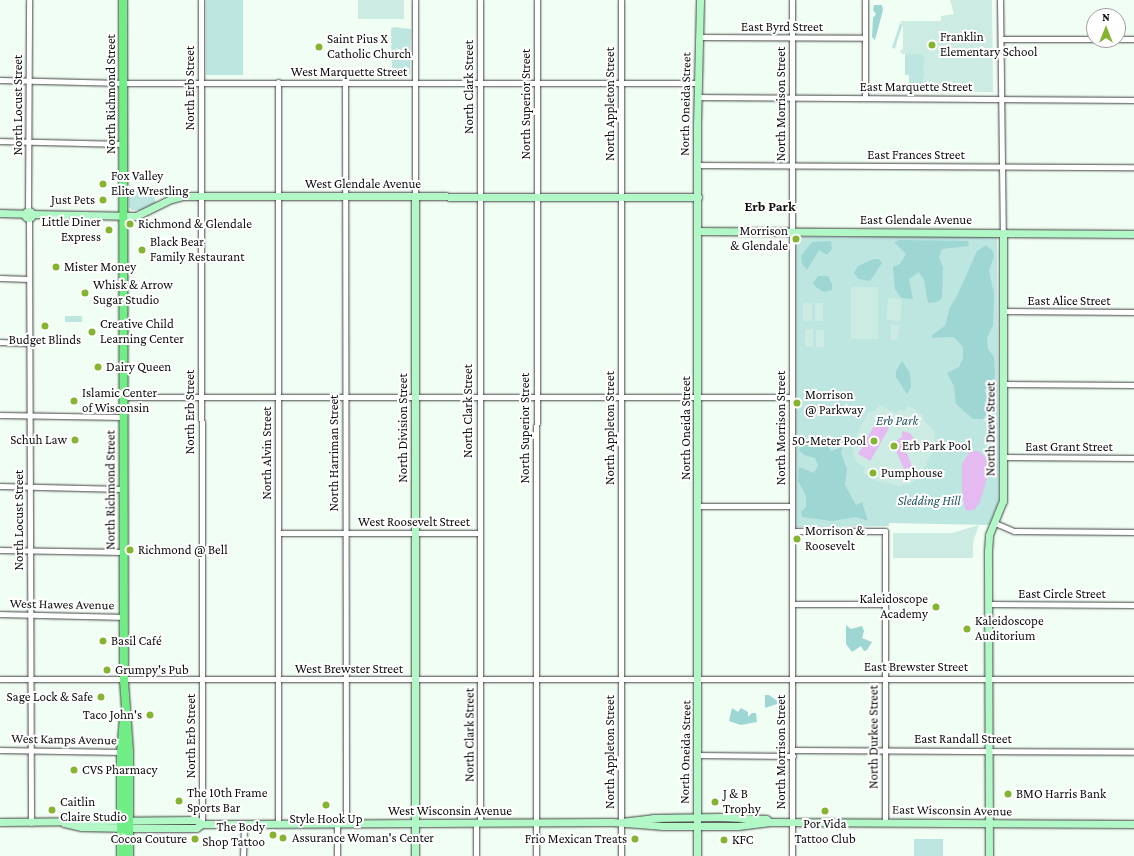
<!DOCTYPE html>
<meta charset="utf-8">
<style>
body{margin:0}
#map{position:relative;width:1134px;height:856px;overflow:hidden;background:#f1fef4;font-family:"Crimson Pro",serif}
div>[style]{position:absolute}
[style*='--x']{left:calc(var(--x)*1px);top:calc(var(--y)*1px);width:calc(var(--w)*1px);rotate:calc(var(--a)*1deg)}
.green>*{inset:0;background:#bde6e1;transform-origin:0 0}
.forest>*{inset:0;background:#9dd6d3}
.pitch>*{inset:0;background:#cbebe3;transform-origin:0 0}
.water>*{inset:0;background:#e5baf1;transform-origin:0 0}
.roads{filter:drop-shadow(0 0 1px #414141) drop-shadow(0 0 1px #414141)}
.street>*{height:5px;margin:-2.5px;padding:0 2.5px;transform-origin:2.5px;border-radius:2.5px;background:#fff}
.secondary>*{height:7px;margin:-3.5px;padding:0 3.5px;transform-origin:3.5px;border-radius:3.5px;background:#b1f8c6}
.secondary>.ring{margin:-3.5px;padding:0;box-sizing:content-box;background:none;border:7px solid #b1f8c6;border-radius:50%}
.primary>*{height:8px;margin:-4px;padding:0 4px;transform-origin:4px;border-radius:4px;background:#71ed85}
.dots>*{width:11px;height:11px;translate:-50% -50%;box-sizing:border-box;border:2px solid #fff;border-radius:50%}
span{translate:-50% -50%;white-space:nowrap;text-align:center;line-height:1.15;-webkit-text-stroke:4px #fff;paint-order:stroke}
.street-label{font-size:13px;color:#0e0e0e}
.poi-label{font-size:13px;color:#0e0e0e}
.left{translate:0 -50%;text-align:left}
.right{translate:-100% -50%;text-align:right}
.park-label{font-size:13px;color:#245561;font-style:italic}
.neighbourhood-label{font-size:14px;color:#0e0e0e;font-weight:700}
.north{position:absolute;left:1086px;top:8px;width:40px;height:40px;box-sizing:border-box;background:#fff;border:1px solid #9f9f9f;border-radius:50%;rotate:0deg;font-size:11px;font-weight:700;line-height:16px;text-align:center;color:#0e0e0e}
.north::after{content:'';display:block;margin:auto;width:14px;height:18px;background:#85b431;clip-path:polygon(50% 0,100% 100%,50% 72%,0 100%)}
</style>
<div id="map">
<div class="green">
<div style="left:206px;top:0;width:37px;height:75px"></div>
<div style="left:900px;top:23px;width:3px;height:26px;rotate:18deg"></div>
<div style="clip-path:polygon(394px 27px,411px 29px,410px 75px,392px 75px,391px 29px)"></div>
<div style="clip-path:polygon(905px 54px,921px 54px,925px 57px,923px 91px,909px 83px,909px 75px,905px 75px)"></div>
<div style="clip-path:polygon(129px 189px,152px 189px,156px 203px,141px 210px,132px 210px,129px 207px)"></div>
<div style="clip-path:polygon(796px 237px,997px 237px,999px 500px,989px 525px,889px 523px,889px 526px,796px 527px)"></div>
<div style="left:65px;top:316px;width:17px;height:6px"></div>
<div style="left:914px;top:839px;width:29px;height:17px"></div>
</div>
<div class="forest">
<div style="clip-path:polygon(874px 5px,882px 5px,883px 10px,875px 40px,872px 37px,873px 18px,876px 14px,873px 10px)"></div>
<div style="clip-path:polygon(900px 240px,968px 241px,969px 246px,942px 249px,939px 257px,943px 267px,942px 298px,937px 302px,928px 303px,924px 280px,919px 272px,909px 279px,913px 299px,901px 298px,895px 289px,893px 267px,900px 264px,906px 254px,894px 242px)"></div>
<div style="clip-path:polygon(831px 241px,832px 249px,827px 255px,819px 250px,807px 270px,802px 264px,801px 256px,812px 242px)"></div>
<div style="clip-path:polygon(986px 245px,992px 250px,994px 256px,989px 271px,994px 294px,993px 325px,987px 338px,988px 349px,994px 357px,995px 376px,994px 381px,984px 391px,990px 398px,990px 409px,983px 419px,973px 419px,956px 404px,954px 386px,947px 373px,959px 367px,963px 358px,963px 347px,954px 337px,932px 338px,932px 335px,945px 326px,950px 307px,956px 298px,977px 251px)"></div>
<div style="clip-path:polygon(874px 259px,879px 259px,882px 263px,870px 281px,859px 279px,854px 273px,858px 266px)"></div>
<div style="clip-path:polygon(818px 276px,828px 276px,832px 284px,832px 290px,824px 292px,817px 288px,813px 283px)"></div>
<div style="clip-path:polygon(902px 361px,910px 373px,911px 387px,907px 394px,896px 377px,896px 371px)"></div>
<div style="clip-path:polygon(801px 445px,827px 445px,831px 451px,843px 447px,841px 453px,847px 469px,845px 485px,856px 505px,862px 502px,868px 521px,856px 517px,832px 521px,802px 517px,801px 512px,806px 507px,806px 496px,798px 481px,799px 467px,814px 473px,818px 465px,815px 458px,804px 455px,799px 450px)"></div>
<div style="clip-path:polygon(846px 625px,851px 629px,862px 626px,864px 631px,862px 638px,872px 642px,867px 650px,864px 651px,861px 646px,852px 652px,846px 644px)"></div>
<div style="clip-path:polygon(765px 695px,769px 695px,780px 703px,765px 708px)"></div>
<div style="clip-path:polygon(732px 708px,738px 712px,741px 708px,748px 712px,748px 717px,752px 713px,756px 713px,757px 722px,741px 725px,729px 721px)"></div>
</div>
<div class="pitch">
<div style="left:358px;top:0;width:46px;height:19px"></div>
<div style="clip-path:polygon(950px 0,992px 0,993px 92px,923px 92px,925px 57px,921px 54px,902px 54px,900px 51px,903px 49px,903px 24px,900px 21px,941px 21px,941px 16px,954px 14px)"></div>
<div style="left:851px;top:287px;width:27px;height:52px"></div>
<div style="left:888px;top:298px;width:14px;height:22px;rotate:4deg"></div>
<div style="left:803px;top:303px;width:9px;height:18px"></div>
<div style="left:815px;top:303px;width:8px;height:18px"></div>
<div style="clip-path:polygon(891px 325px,900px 325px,897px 340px,891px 340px)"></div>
<div style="left:805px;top:329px;width:8px;height:18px"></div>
<div style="left:816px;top:330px;width:8px;height:17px"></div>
<div style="clip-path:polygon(879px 404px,895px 413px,901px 410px,904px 412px,908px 406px,915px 409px,924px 416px,923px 419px,934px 431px,936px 447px,918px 478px,912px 483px,899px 486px,877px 481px,863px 473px,865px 467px,857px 462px,853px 455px,854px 441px,868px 412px,875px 411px)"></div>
<div style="clip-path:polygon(979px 525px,973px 542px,973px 558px,893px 558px,893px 533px,952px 533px)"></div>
</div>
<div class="water">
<div style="left:877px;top:421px;width:14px;height:38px;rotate:30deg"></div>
<div style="clip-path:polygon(902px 431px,910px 433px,914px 439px,907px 442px,903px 453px,907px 453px,912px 467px,904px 469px,895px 448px,897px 440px,902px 437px)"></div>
<div style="clip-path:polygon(970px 451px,978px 451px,985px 456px,989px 471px,980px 502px,975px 509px,969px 511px,965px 509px,962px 490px,962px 464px)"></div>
</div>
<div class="roads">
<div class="street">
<div style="--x:201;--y:0;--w:824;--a:89.93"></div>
<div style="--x:415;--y:0;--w:196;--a:90"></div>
<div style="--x:480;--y:0;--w:823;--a:90"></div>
<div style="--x:1000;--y:0;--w:233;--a:89.3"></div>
<div style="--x:699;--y:37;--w:166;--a:0.3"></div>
<div style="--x:1001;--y:39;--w:93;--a:0"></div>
<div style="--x:1118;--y:39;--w:16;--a:0"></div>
<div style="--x:0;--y:80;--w:123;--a:1.4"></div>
<div style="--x:123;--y:83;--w:575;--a:0"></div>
<div style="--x:345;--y:83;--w:740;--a:89.92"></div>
<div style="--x:697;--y:97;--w:437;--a:0.4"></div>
<div style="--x:865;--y:98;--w:98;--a:-90"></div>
<div style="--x:0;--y:141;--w:123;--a:1.4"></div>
<div style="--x:697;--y:165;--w:437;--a:0.3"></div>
<div style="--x:28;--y:211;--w:211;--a:-89.7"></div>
<div style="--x:29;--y:218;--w:605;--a:89.81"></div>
<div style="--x:0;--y:278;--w:29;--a:2"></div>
<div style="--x:1003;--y:311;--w:131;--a:0.4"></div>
<div style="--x:0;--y:342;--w:29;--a:2"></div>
<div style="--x:1003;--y:384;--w:131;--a:0.4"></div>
<div style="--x:122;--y:397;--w:670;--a:0"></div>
<div style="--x:0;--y:415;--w:123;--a:0.9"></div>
<div style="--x:1003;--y:457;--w:131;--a:0.4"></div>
<div style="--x:0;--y:486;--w:123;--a:1.4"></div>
<div style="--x:698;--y:506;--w:94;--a:0"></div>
<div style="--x:995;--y:523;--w:21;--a:23"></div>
<div style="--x:1014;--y:531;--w:120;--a:0.5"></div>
<div style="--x:792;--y:531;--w:93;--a:0"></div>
<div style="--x:885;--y:531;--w:292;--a:90"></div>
<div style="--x:278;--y:533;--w:201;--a:0"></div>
<div style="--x:0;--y:550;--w:124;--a:0.9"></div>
<div style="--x:792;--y:604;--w:93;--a:0"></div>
<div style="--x:989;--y:604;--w:145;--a:0.4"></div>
<div style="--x:0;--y:614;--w:124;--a:1.4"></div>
<div style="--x:0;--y:679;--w:1134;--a:0"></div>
<div style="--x:0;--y:750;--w:124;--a:0.9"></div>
<div style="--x:793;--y:750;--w:341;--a:0.3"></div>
<div style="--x:697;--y:755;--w:96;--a:0.6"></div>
<div style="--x:337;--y:823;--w:33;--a:90"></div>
<div style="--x:476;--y:823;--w:33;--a:90"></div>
<div style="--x:278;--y:824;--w:742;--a:-90"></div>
<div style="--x:243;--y:856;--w:32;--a:-88"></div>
<div style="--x:536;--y:856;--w:856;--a:-89.93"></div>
<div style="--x:621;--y:856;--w:856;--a:-90"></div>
<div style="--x:792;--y:856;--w:856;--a:-90"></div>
</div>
<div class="secondary">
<div style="--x:415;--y:196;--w:660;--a:90"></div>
<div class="ring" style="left:25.5px;top:211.5px;width:0;height:0"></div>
<div style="--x:0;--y:213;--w:25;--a:2"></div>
<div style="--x:32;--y:214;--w:104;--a:1.1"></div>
<div style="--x:136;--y:216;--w:39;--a:-26"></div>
<div style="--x:171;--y:199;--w:12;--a:-14"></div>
<div style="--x:183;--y:196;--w:515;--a:0.11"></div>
<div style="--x:698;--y:231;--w:436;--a:0.4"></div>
<div style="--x:0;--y:822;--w:196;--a:-0.6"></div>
<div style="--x:196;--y:820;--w:7;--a:34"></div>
<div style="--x:621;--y:822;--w:32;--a:-7"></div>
<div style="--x:653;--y:818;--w:66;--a:-0.9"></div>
<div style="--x:719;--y:817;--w:47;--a:2.4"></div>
<div style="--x:766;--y:819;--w:5;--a:37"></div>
<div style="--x:64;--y:823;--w:17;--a:13"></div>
<div style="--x:81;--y:827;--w:48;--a:1.2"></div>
<div style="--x:129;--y:828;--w:67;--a:0"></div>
<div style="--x:196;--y:828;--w:7;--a:-34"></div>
<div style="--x:202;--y:824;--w:42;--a:0"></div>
<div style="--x:244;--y:824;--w:368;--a:-0.3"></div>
<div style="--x:612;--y:822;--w:51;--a:4.5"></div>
<div style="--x:663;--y:826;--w:75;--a:0"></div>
<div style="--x:738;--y:826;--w:32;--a:-7"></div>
<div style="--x:770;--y:822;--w:364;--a:0.3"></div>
<div style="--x:697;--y:856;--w:732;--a:-90"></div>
<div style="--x:697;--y:124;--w:124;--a:-88.6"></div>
<div style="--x:989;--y:856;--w:305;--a:-90.2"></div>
<div style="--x:988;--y:551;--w:16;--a:-86"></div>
<div style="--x:989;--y:535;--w:37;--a:-68"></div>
<div style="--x:1003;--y:501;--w:268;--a:-90"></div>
</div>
<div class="primary">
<div style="--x:123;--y:0;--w:681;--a:89.92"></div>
<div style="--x:124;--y:681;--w:70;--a:85.9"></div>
<div style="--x:129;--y:751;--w:105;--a:90"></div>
<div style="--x:121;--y:856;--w:104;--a:-90"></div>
<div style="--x:121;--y:752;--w:35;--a:-85"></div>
</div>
</div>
<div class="dots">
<div style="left:932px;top:45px;background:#85b431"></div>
<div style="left:319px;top:47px;background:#85b431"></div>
<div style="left:103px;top:184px;background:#85b431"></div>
<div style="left:103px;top:200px;background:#85b431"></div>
<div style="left:130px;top:224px;background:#85b431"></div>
<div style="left:109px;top:230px;background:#85b431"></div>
<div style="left:796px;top:239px;background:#85b431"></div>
<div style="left:142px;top:250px;background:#85b431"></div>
<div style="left:56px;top:267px;background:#85b431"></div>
<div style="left:85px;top:293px;background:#85b431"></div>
<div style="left:45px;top:326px;background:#85b431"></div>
<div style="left:92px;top:332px;background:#85b431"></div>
<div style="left:98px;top:367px;background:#85b431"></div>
<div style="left:74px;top:401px;background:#85b431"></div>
<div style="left:797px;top:403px;background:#85b431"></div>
<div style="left:75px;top:440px;background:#85b431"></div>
<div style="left:874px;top:441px;background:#85b431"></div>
<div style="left:894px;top:446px;background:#85b431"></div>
<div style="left:873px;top:473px;background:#85b431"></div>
<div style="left:797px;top:539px;background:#85b431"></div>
<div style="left:130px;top:550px;background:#85b431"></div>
<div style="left:936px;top:607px;background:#85b431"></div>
<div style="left:967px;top:629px;background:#85b431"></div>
<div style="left:103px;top:641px;background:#85b431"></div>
<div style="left:107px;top:670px;background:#85b431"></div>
<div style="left:101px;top:697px;background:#85b431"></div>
<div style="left:150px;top:715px;background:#85b431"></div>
<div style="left:74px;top:770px;background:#85b431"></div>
<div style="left:1008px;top:794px;background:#85b431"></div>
<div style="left:179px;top:801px;background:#85b431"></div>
<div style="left:715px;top:802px;background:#85b431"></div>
<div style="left:326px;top:805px;background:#85b431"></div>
<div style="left:52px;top:810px;background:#85b431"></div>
<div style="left:825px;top:811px;background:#85b431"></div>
<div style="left:273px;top:835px;background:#85b431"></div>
<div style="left:283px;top:838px;background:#85b431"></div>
<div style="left:195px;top:839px;background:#85b431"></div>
<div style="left:635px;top:839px;background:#85b431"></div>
<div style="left:724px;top:840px;background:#85b431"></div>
</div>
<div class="street-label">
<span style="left:782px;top:27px">East Byrd Street</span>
<span style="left:349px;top:72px">West Marquette Street</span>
<span style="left:469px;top:87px;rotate:-90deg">North Clark Street</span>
<span style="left:916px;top:87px">East Marquette Street</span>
<span style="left:190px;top:88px;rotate:-90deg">North Erb Street</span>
<span style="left:111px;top:94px;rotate:-90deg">North Richmond Street</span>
<span style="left:526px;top:104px;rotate:-90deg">North Superior Street</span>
<span style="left:610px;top:104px;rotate:-90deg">North Appleton Street</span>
<span style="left:686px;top:104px;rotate:-89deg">North Oneida Street</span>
<span style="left:781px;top:104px;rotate:-90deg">North Morrison Street</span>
<span style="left:18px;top:105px;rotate:-90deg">North Locust Street</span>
<span style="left:916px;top:155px">East Frances Street</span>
<span style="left:363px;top:184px">West Glendale Avenue</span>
<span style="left:916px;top:220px">East Glendale Avenue</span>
<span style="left:1069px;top:301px">East Alice Street</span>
<span style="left:468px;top:411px;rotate:-90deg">North Clark Street</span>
<span style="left:190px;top:412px;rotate:-90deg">North Erb Street</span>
<span style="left:403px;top:428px;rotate:-90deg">North Division Street</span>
<span style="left:525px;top:428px;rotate:-90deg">North Superior Street</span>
<span style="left:610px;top:428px;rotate:-90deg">North Appleton Street</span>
<span style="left:686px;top:428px;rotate:-90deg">North Oneida Street</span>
<span style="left:781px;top:428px;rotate:-90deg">North Morrison Street</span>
<span style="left:991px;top:429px;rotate:-90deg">North Drew Street</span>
<span style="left:1069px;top:447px">East Grant Street</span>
<span style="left:267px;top:453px;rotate:-90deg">North Alvin Street</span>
<span style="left:334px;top:453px;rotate:-90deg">North Harriman Street</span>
<span style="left:111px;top:490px;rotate:-90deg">North Richmond Street</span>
<span style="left:19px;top:520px;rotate:-90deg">North Locust Street</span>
<span style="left:414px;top:522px">West Roosevelt Street</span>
<span style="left:1062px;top:594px">East Circle Street</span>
<span style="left:62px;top:605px;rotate:1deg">West Hawes Avenue</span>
<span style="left:916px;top:667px">East Brewster Street</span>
<span style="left:349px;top:669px">West Brewster Street</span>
<span style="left:470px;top:735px;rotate:-90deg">North Clark Street</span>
<span style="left:191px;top:736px;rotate:-90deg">North Erb Street</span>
<span style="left:874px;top:737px;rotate:-90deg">North Durkee Street</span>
<span style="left:963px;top:739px">East Randall Street</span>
<span style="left:64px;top:740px;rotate:1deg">West Kamps Avenue</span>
<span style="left:610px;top:752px;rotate:-90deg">North Appleton Street</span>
<span style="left:686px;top:752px;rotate:-89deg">North Oneida Street</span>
<span style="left:781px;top:752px;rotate:-90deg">North Morrison Street</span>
<span style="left:450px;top:811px">West Wisconsin Avenue</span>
<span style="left:952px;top:811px;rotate:1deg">East Wisconsin Avenue</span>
</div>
<div class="poi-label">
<span class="left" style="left:940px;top:45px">Franklin<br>Elementary School</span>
<span class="left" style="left:327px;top:47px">Saint Pius X<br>Catholic Church</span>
<span class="left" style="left:111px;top:184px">Fox Valley<br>Elite Wrestling</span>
<span class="right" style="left:95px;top:200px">Just Pets</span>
<span class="right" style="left:101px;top:230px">Little Diner<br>Express</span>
<span class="left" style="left:138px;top:224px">Richmond &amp; Glendale</span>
<span class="right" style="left:788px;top:239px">Morrison<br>&amp; Glendale</span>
<span class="left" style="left:150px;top:250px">Black Bear<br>Family Restaurant</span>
<span class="left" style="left:64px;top:267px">Mister Money</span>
<span class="left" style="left:93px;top:293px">Whisk &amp; Arrow<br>Sugar Studio</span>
<span class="left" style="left:100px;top:332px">Creative Child<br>Learning Center</span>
<span style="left:45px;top:340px">Budget Blinds</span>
<span class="left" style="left:106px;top:367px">Dairy Queen</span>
<span class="left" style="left:82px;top:401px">Islamic Center<br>of Wisconsin</span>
<span class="left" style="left:805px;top:403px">Morrison<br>@ Parkway</span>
<span class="right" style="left:67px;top:440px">Schuh Law</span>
<span class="right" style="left:866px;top:441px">50-Meter Pool</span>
<span class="left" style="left:902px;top:446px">Erb Park Pool</span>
<span class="left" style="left:881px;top:473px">Pumphouse</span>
<span class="left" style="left:805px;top:539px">Morrison &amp;<br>Roosevelt</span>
<span class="left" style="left:138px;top:550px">Richmond @ Bell</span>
<span class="right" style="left:928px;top:607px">Kaleidoscope<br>Academy</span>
<span class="left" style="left:975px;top:629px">Kaleidoscope<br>Auditorium</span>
<span class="left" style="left:111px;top:641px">Basil Café</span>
<span class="left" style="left:115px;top:670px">Grumpy's Pub</span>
<span class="right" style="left:93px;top:697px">Sage Lock &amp; Safe</span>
<span class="right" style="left:142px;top:715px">Taco John's</span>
<span class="left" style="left:82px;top:770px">CVS Pharmacy</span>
<span class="left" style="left:187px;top:801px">The 10th Frame<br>Sports Bar</span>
<span class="left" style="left:1016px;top:794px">BMO Harris Bank</span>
<span class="left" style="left:723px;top:802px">J &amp; B<br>Trophy</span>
<span class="left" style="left:60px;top:810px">Caitlin<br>Claire Studio</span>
<span style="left:326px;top:819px">Style Hook Up</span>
<span style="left:825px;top:832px">Por Vida<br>Tattoo Club</span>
<span class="right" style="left:265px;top:835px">The Body<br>Shop Tattoo</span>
<span class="left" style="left:292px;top:838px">Assurance Woman's Center</span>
<span class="right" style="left:187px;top:839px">Cocoa Couture</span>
<span class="right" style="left:627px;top:839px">Frio Mexican Treats</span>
<span class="left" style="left:732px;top:840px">KFC</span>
</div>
<div class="park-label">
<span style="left:897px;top:421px">Erb Park</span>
<span style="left:929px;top:501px">Sledding Hill</span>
</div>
<div class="neighbourhood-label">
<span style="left:770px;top:206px">Erb Park</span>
</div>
<div class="north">N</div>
</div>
